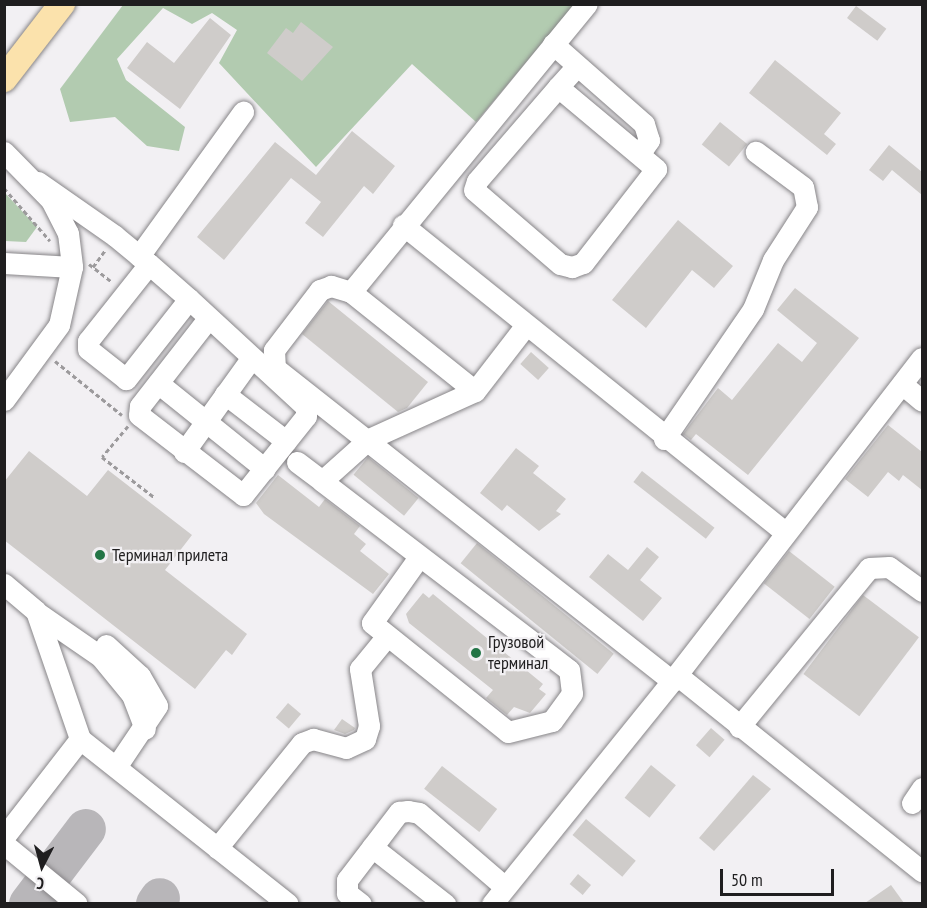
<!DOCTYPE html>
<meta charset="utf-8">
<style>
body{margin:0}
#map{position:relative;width:927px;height:908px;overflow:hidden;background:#f2f0f3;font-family:"PT Sans Narrow",sans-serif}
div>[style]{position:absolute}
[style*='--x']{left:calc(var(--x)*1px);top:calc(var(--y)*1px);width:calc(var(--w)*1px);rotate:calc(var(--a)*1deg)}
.green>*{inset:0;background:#b2cbb0}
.taxiway>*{height:40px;margin:-20px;padding:0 20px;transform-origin:20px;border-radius:20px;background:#b8b6b9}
.building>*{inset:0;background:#cfccca;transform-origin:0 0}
.path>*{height:3px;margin-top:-1.5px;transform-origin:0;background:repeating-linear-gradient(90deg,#9c9a9c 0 4.5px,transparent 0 7.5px)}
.roads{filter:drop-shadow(0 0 2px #878588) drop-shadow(0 0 2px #878588)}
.minor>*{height:21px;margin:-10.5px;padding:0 10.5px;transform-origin:10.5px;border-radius:10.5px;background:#fff}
.major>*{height:26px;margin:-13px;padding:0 13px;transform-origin:13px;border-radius:13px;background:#fbe2ac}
.dots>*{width:16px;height:16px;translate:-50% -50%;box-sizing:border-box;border:3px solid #f2f0f3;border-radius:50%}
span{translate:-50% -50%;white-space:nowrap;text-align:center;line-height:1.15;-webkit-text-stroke:4.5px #f2f0f3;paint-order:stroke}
.poi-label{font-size:18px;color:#1f1e1f}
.left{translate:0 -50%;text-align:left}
.frame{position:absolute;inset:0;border:6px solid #1f1e1f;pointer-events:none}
.north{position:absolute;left:12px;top:836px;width:60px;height:60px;-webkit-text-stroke:4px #f2f0f3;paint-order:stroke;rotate:186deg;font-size:16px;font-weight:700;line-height:24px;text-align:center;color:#1f1e1f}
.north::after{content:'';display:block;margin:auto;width:21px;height:27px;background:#1f1e1f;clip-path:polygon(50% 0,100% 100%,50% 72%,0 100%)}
.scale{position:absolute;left:720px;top:869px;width:114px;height:27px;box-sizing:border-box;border:3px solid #1f1e1f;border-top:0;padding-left:8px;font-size:18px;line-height:21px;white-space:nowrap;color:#1f1e1f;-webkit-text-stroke:4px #f2f0f3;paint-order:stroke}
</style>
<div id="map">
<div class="green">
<div style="clip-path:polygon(123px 5px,574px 5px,476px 122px,412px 64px,316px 167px,219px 63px,237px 30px,212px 13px,192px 24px,163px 8px,117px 59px,126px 80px,185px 127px,179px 151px,147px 146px,115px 117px,70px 122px,60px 89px)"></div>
<div style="clip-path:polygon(5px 193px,37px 227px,26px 242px,5px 241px)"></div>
</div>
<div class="taxiway">
<div style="--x:29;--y:904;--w:94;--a:-52.8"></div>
<div style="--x:156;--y:904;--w:7;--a:-56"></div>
</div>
<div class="building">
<div style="left:856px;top:6px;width:38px;height:15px;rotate:37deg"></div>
<div style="clip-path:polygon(210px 18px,231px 35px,180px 109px,127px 68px,147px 42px,174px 63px)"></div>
<div style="clip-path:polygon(301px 22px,333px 47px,302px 81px,267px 53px,286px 28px,293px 33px)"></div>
<div style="clip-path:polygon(775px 60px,841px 113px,824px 134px,836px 144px,827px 155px,749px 93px)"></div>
<div style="left:720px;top:122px;width:35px;height:29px;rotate:39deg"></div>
<div style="clip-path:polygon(352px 131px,395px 166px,373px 194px,364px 186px,323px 237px,305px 223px,321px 202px,291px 178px,224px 260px,197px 237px,275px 142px,316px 175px)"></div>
<div style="clip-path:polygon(889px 145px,922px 172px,922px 195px,892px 170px,883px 181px,869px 170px)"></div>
<div style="clip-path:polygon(678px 220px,733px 266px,714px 288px,692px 270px,646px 328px,612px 300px)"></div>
<div style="clip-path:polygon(795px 288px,859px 338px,748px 475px,696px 434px,691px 440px,683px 434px,718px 388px,732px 400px,778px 343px,802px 362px,817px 343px,777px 310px)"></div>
<div style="clip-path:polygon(328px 301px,428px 382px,407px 408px,398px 412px,302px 334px)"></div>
<div style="left:531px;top:352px;width:24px;height:16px;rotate:42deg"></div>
<div style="clip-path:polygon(888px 425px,922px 452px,922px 490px,903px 475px,899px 481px,888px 472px,868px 497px,845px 479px)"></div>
<div style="clip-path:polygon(516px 448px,539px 466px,533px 473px,566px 499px,556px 511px,561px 514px,539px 531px,507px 505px,502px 511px,480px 493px)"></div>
<div style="clip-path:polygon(29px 451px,87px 496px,108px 470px,192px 535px,165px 570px,247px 634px,232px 655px,226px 650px,195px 689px,4px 540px,4px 482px)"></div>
<div style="left:368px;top:457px;width:65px;height:23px;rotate:39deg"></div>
<div style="left:642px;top:471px;width:92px;height:14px;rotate:38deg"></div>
<div style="clip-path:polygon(278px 475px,319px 507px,325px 499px,360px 526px,354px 534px,366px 544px,360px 551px,389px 574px,373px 594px,264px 514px,256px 503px)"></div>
<div style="left:477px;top:543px;width:176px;height:26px;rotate:39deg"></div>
<div style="clip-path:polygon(647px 547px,659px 557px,640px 580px,662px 598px,643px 621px,589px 577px,608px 554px,628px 570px)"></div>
<div style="left:789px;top:551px;width:58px;height:41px;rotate:38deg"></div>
<div style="clip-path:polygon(423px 593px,429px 598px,433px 594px,543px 684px,539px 689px,546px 694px,530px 713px,514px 707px,507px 715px,486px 698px,493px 690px,409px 623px,406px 614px)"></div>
<div style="left:863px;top:595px;width:70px;height:99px;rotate:37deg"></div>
<div style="left:288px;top:703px;width:17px;height:19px;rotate:40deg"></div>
<div style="clip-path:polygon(342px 719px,355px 728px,354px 730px,345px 734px,334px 730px)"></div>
<div style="left:711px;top:728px;width:18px;height:23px;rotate:41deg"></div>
<div style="left:651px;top:765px;width:32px;height:42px;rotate:39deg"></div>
<div style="left:442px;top:766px;width:70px;height:29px;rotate:38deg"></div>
<div style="clip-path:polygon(753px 775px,771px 789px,714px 851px,699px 838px)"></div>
<div style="left:586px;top:819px;width:65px;height:21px;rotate:40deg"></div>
<div style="left:578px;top:874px;width:17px;height:13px;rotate:40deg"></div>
<div style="clip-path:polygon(891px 885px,904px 903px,865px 903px)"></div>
</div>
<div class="path">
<div style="--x:4;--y:188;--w:70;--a:49"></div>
<div style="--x:89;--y:264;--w:29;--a:38"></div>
<div style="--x:93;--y:267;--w:22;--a:-54"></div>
<div style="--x:55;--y:361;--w:86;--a:38.9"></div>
<div style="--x:128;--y:426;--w:40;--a:130"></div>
<div style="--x:102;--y:457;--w:66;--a:37.6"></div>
</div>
<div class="roads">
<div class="minor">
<div style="--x:553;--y:44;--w:121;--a:41.3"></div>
<div style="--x:644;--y:124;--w:17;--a:73"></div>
<div style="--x:649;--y:140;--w:14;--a:124"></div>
<div style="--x:558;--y:87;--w:128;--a:39.9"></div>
<div style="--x:656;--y:169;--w:119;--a:127.8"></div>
<div style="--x:583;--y:263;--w:12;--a:160"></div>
<div style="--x:572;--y:267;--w:12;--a:-166"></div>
<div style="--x:560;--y:264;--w:113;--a:-139.3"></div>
<div style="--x:474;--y:190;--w:9;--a:-72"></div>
<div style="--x:477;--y:181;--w:124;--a:-49.2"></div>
<div style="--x:558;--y:87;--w:28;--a:-48"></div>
<div style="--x:4;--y:152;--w:67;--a:45.6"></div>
<div style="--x:51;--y:200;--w:37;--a:63"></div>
<div style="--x:68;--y:233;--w:34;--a:83"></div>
<div style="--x:72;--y:267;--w:59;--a:102.6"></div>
<div style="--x:59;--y:325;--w:93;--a:126.3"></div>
<div style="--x:38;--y:182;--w:94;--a:35"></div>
<div style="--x:115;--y:236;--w:44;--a:39.5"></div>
<div style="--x:149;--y:264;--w:53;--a:41.2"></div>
<div style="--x:189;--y:299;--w:102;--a:128.2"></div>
<div style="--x:126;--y:379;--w:48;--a:-141.7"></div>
<div style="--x:88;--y:349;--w:8;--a:-90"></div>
<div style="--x:88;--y:341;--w:98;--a:-51.6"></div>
<div style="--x:403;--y:225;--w:491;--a:38.8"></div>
<div style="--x:139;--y:256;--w:178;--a:-54.2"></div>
<div style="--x:4;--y:263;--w:68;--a:3.4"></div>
<div style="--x:351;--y:292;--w:21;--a:-163"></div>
<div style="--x:331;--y:286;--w:12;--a:160"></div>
<div style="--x:320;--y:290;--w:76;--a:127.5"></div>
<div style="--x:274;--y:350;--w:18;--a:87"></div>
<div style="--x:275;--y:368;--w:506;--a:38.25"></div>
<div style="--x:672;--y:681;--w:408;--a:-52.3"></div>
<div style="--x:189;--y:299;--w:159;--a:42.7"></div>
<div style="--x:306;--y:407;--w:9;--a:90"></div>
<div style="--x:306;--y:416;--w:101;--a:128.6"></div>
<div style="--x:243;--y:495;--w:131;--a:-142.4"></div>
<div style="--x:139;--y:415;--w:9;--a:-84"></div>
<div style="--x:140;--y:406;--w:109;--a:-52.1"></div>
<div style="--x:158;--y:383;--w:137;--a:38.8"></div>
<div style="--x:902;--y:384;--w:26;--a:40"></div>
<div style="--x:475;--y:391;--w:83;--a:-52.3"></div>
<div style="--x:225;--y:394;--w:77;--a:37.6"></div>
<div style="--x:664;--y:439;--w:158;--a:-55.6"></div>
<div style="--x:753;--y:309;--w:53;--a:-67.8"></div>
<div style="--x:773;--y:260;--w:63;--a:-57.3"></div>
<div style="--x:807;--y:207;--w:20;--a:-101"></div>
<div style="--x:803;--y:187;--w:59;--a:-143.3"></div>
<div style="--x:184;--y:452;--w:113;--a:-54.3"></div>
<div style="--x:297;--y:462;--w:31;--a:37"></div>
<div style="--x:419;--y:557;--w:81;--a:125.5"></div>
<div style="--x:372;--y:623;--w:174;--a:38.7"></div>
<div style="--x:508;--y:732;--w:45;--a:-14"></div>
<div style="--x:552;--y:721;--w:34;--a:-54"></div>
<div style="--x:572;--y:693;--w:23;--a:-97"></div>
<div style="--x:569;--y:670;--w:311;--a:-142.6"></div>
<div style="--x:322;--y:481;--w:63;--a:-41.8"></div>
<div style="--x:369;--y:439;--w:116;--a:-24.4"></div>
<div style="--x:475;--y:391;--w:159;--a:-141.4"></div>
<div style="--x:351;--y:292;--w:372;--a:-50.7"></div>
<div style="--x:4;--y:584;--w:42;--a:40.2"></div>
<div style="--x:36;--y:611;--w:135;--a:71"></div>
<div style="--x:80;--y:739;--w:265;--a:38.4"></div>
<div style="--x:39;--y:614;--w:75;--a:34.7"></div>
<div style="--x:101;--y:657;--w:49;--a:50.8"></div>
<div style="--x:132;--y:695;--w:36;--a:69"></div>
<div style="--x:106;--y:645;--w:46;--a:42.4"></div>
<div style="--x:140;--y:676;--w:34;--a:60"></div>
<div style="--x:157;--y:706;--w:73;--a:123.9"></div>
<div style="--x:677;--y:675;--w:314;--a:38.7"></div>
<div style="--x:739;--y:727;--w:205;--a:-50.7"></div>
<div style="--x:869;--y:568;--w:20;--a:-3"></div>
<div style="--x:889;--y:567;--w:41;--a:36"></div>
<div style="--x:912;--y:803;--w:18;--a:-56"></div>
<div style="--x:4;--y:837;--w:124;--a:-52.2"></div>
<div style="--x:4;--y:844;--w:94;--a:39.4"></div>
<div style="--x:372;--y:847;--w:93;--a:38"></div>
<div style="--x:217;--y:848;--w:135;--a:-51"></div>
<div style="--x:302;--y:743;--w:12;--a:-20"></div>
<div style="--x:313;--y:739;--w:34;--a:15"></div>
<div style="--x:346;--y:748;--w:21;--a:-25"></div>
<div style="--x:365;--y:739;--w:14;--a:-73"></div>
<div style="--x:369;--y:726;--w:58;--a:-99"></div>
<div style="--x:360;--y:669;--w:43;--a:-50.7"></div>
<div style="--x:361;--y:904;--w:18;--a:-142"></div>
<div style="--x:347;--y:893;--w:13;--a:-90"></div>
<div style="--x:347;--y:880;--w:86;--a:-52.6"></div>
<div style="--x:399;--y:812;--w:9;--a:-6"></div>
<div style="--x:408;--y:811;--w:11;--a:10"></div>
<div style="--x:419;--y:813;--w:113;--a:40.7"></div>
<div style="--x:492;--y:904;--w:287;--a:-51.1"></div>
</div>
<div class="major">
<div style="--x:4;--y:79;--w:95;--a:-52.3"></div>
</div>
</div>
<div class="dots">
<div style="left:100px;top:555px;background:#237546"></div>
<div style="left:476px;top:653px;background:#237546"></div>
</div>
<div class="poi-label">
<span class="left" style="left:112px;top:555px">Терминал прилета</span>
<span class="left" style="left:488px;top:653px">Грузовой<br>терминал</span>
</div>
<div class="frame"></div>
<div class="north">С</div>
<div class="scale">50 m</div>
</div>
